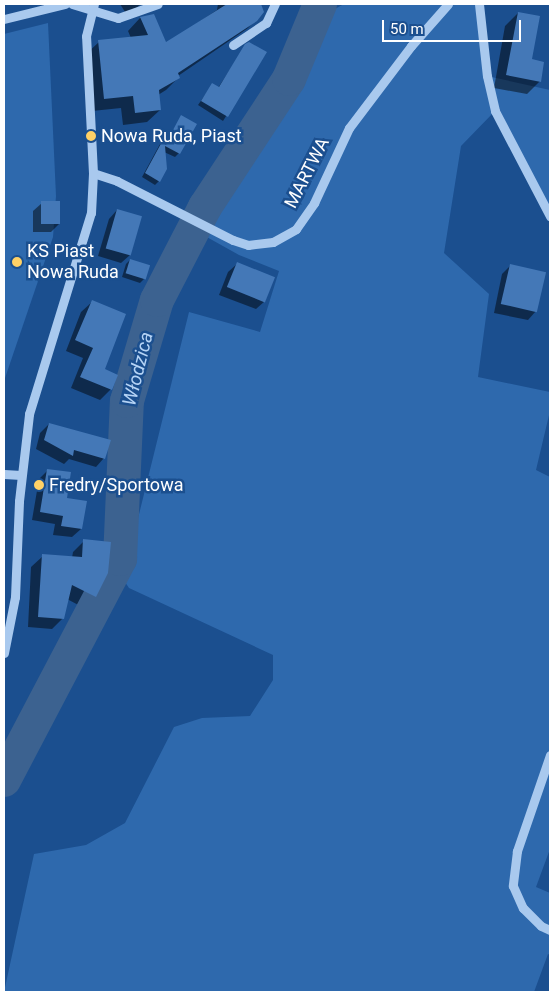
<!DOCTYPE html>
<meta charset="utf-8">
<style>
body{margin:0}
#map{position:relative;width:554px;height:996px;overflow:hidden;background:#1b4f8f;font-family:Roboto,sans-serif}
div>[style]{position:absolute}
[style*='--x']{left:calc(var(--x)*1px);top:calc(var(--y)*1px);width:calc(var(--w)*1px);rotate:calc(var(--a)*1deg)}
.green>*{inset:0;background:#2e69ad}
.shadow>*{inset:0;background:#0007}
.river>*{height:34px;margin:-17px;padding:0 17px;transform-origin:17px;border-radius:17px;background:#3c6290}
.building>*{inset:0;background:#4478b7;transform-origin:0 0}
.minor>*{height:9px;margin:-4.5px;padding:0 4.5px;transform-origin:4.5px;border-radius:4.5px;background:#a9c9ee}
.dots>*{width:14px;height:14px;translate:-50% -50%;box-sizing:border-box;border:2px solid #1b4f8f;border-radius:50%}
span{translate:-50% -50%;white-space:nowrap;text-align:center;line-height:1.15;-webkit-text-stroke:5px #1b4f8f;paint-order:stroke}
.poi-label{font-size:18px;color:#fff}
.left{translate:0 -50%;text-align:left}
.street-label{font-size:18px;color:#fff}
.water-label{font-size:19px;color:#b5d3f5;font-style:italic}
.frame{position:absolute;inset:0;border:5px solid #fff;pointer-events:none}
.scale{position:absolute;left:382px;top:20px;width:139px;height:22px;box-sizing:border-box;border:2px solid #fff;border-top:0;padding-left:6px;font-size:15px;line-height:18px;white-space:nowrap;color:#fff;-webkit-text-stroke:4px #1b4f8f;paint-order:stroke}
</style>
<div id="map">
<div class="green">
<div style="clip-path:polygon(320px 4px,334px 4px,333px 10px,344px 4px,479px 4px,487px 76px,550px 90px,550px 216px,495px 111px,461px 146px,444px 253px,489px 294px,478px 377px,550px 392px,550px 411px,536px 470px,550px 477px,550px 849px,536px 887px,550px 893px,550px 955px,548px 954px,534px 992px,4px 992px,34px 854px,86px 845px,125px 823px,174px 727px,202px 718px,250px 716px,273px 680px,273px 655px,129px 588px,123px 579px,189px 312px,260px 332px,279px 271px,239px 255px,196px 231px,205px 207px,289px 79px)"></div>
<div style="clip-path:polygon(48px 23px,56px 196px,53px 237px,4px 381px,4px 34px)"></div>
</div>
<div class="shadow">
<div style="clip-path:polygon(120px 4px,141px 4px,127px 15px)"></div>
<div style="clip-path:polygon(218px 4px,259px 4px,263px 12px,248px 28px,178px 76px,179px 77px,166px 90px,158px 95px,160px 110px,147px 122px,123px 125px,121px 108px,92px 111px,86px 54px,99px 42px,131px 38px,128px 31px,140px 18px,153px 16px,166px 44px,217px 10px)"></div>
<div style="clip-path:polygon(518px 13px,531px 60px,540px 81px,527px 94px,494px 88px,505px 26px)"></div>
<div style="clip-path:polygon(246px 45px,266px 53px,223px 121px,198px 105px,212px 85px,218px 88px)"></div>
<div style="clip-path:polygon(182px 117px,179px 153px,175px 157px,164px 152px,159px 181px,155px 185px,142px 177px,160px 144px,163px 141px,164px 146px)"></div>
<div style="clip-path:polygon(42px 203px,60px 223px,51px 232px,33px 232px,33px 211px)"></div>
<div style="clip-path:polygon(117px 210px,130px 255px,121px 263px,98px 256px,109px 219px)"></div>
<div style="clip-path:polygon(130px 260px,144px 279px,140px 283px,122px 277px,126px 264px)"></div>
<div style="clip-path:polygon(237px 264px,273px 278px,265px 301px,256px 309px,219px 295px,228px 272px)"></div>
<div style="clip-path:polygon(511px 265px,536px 311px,528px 320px,494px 313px,502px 274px)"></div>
<div style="clip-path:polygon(92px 302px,103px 370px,111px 389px,100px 400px,71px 388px,83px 358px,66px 351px,81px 312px)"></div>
<div style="clip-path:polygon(49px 424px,104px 458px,96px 467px,69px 459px,64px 464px,36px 449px,40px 433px)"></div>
<div style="clip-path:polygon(48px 470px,81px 529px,72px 537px,53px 535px,55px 524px,32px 520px,39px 479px)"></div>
<div style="clip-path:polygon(84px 541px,95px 596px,84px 608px,67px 599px,63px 618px,52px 629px,28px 627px,31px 567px,43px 556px,72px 558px,73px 552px)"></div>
</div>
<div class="river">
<div style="--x:4;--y:780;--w:250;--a:-62.3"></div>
<div style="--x:120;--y:559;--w:158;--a:-87.5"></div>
<div style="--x:127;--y:401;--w:105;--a:-73.5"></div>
<div style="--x:157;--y:300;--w:105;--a:-62.7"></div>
<div style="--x:205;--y:207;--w:153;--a:-56.7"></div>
<div style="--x:289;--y:79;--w:81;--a:-67.5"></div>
</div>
<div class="building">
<div style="clip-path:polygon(227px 4px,261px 4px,264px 12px,257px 21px,178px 73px,180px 78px,159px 90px,161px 110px,135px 113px,133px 96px,104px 99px,98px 40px,148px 35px,140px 17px,154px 14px,166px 42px)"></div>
<div style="clip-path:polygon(518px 12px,540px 16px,532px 59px,544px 62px,541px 82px,506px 75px)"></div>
<div style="clip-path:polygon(249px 42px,267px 52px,228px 117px,201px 101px,212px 83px,219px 87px,245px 44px)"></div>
<div style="clip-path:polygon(181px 115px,197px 124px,180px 154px,165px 146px,167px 169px,160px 182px,145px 173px,164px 138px,165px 145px)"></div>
<div style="left:41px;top:201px;width:19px;height:23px"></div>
<div style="left:117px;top:209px;width:26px;height:41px;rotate:16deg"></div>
<div style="left:130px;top:259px;width:21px;height:15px;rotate:17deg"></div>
<div style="left:237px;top:262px;width:41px;height:27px;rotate:22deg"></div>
<div style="left:510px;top:264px;width:37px;height:41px;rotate:13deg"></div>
<div style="clip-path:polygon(92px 300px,126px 314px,105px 369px,118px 375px,112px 390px,80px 377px,93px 348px,75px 340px)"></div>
<div style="clip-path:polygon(49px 423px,111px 440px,105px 459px,74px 450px,73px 456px,44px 440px)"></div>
<div style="clip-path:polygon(47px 469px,71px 472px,67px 498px,87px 501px,82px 529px,61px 526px,63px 516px,40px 512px)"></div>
<div style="clip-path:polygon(83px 539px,111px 542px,108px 573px,96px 597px,72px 585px,64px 619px,38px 617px,42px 554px,82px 557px)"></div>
</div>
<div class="minor">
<div style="--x:72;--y:4;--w:48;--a:16.9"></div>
<div style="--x:118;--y:18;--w:42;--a:-19.3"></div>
<div style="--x:479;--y:4;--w:72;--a:83.7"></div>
<div style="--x:487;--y:76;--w:36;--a:77"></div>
<div style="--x:495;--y:111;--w:119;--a:62.4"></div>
<div style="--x:4;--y:19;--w:63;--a:-13.8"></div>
<div style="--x:233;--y:45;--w:40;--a:-34"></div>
<div style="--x:266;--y:23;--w:21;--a:-65"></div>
<div style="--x:93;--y:173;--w:25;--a:18"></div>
<div style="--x:117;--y:181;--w:130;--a:27"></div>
<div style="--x:233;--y:240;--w:16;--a:18"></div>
<div style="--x:248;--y:245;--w:25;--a:-7"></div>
<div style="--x:273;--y:242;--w:26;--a:-29"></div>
<div style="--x:296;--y:229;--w:32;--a:-55"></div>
<div style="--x:314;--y:203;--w:83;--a:-65"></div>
<div style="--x:349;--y:128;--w:103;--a:-52.9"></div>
<div style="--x:411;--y:46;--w:56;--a:-48.6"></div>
<div style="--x:4;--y:474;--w:17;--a:3"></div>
<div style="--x:4;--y:653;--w:57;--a:-78.9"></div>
<div style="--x:15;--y:597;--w:96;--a:-87.6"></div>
<div style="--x:19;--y:501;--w:88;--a:-83.4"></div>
<div style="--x:29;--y:414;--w:210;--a:-72.9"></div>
<div style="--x:91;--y:213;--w:40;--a:-87.1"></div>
<div style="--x:93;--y:173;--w:137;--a:-92.9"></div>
<div style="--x:86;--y:36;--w:33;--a:-76"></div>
<div style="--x:550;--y:755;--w:102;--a:109"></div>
<div style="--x:517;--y:851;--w:35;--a:97"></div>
<div style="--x:513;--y:886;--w:24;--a:66"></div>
<div style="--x:523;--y:908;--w:25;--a:45"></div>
<div style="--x:541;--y:926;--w:10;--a:24"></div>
</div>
<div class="dots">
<div style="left:91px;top:136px;background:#ffd166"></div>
<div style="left:17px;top:262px;background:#ffd166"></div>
<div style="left:39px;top:485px;background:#ffd166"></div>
</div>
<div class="poi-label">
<span class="left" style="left:101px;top:136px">Nowa Ruda, Piast</span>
<span class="left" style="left:27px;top:262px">KS Piast<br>Nowa Ruda</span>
<span class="left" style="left:49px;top:485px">Fredry/Sportowa</span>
</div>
<div class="street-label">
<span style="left:307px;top:173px;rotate:-63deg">MARTWA</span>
</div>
<div class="water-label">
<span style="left:138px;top:369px;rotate:-76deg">Włodzica</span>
</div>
<div class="frame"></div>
<div class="scale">50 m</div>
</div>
